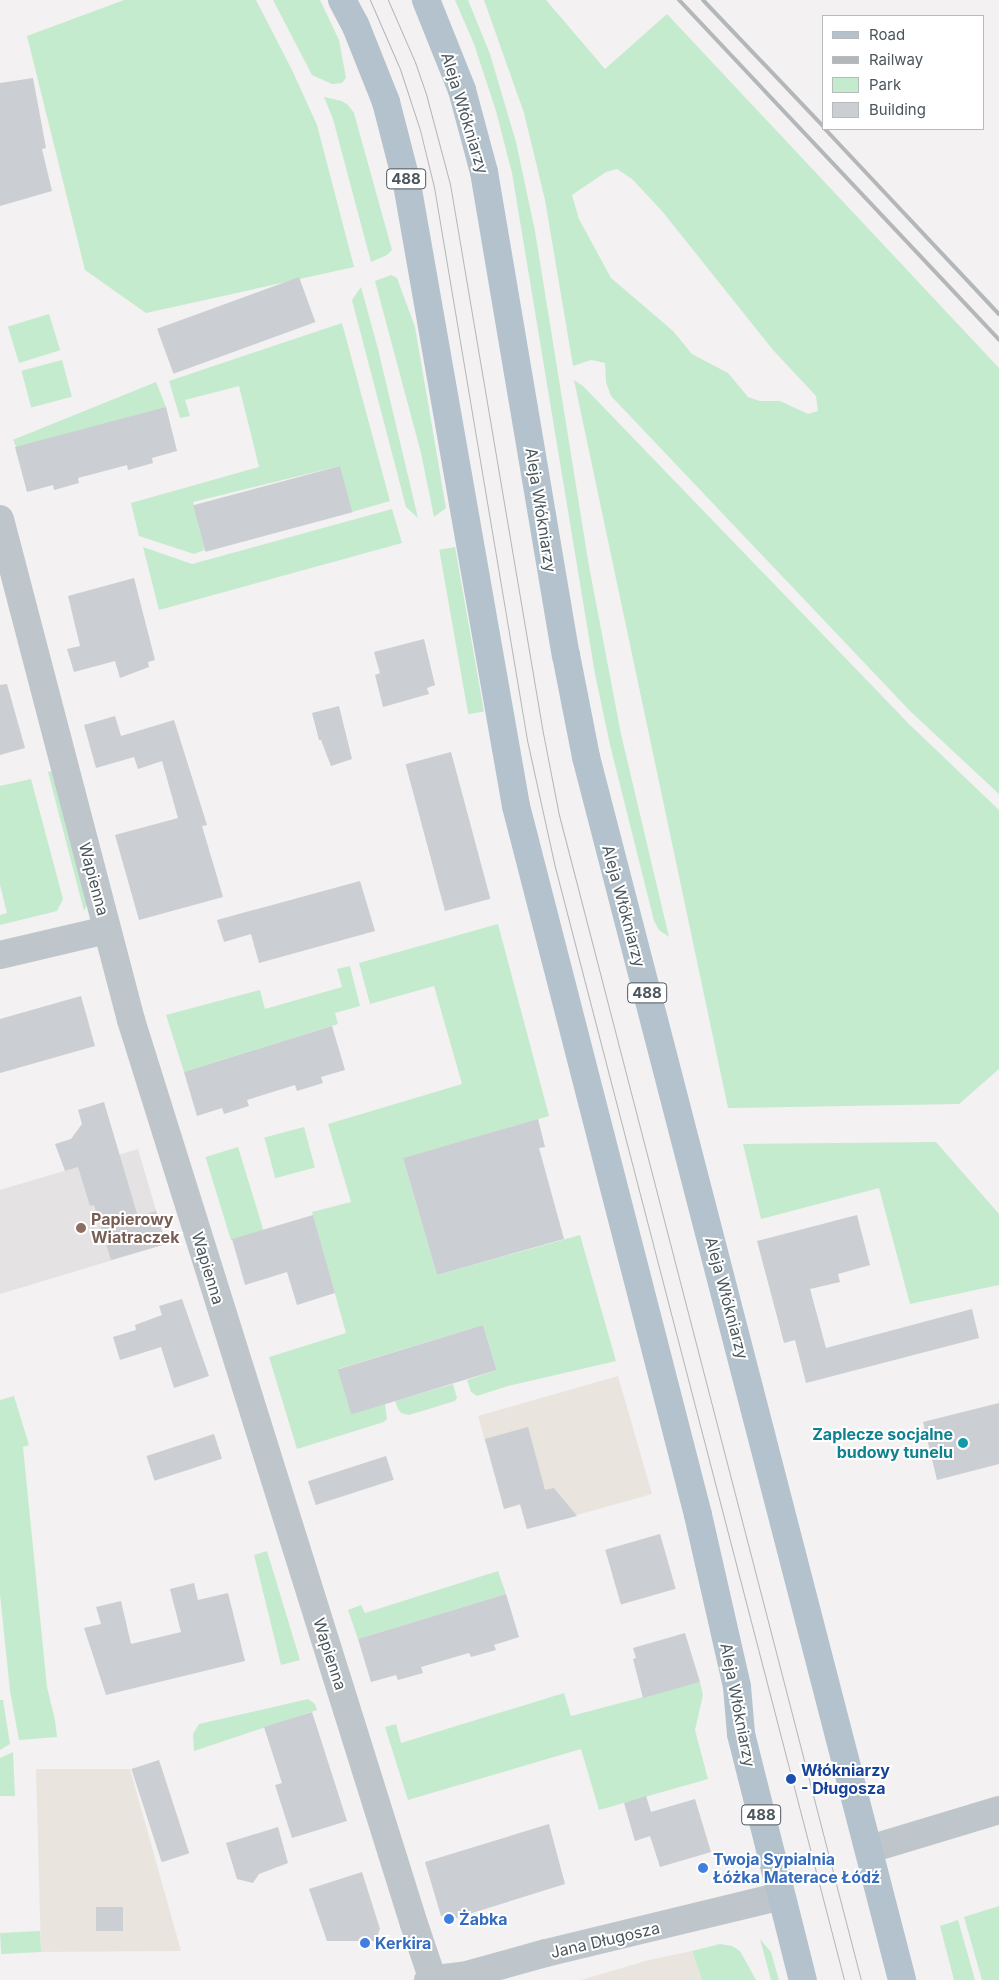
<!DOCTYPE html>
<meta charset="utf-8">
<style>
body{margin:0}
#map{position:relative;width:999px;height:1980px;overflow:hidden;background:#f3f1f1;font-family:Inter,sans-serif}
div>[style]{position:absolute}
[style*='--x']{left:calc(var(--x)*1px);top:calc(var(--y)*1px);width:calc(var(--w)*1px);rotate:calc(var(--a)*1deg)}
.commercial>*{inset:0;background:#e9e5de}
.education>*{inset:0;background:#e4e2e2}
.green>*{inset:0;background:#c5ebcf;transform-origin:0 0}
.building>*{inset:0;background:#cbced2;transform-origin:0 0}
.minor>*{height:28px;margin:-14px;padding:0 14px;transform-origin:14px;border-radius:14px;background:#bec6cb}
.major>*{height:28px;margin:-14px;padding:0 14px;transform-origin:14px;border-radius:14px;background:#b3c2cc}
.tram>*{height:1px;margin:-0.5px;padding:0 0.5px;transform-origin:0.5px;border-radius:0.5px;background:#b3b7ba}
.rail>*{height:4px;margin:-2px;padding:0 2px;transform-origin:2px;border-radius:2px;background:#b3b7ba}
.dots>*{width:14px;height:14px;translate:-50% -50%;box-sizing:border-box;border:2px solid #fff;border-radius:50%}
span{translate:-50% -50%;white-space:nowrap;text-align:center;line-height:1.15;-webkit-text-stroke:4px #fff;paint-order:stroke}
.shield-label span{padding:1px 4px;background:#fff;border:1px solid;border-radius:4px;-webkit-text-stroke-width:0}
.shield-label{font-size:15px;color:#4a565c;font-weight:700}
.street-label{font-size:16px;color:#4a565c}
.education-label{font-size:16px;color:#785e54;font-weight:700}
.left{translate:0 -50%;text-align:left}
.culture-label{font-size:16px;color:#0d838f;font-weight:700}
.right{translate:-100% -50%;text-align:right}
.transit-label{font-size:16px;color:#164399;font-weight:700}
.shop-label{font-size:16px;color:#366cbe;font-weight:700}
.legend{position:absolute;left:822px;top:15px;width:162px;height:115px;box-sizing:border-box;background:#fff;border:1px solid #b7bbbe;margin:0;padding:6px 9px;list-style:none;font-size:15px;color:#4a565c}
.legend li{display:flex;align-items:center;gap:10px;height:25px}
.legend b{width:25px;border:1px solid #b7bbbe}
</style>
<div id="map">
<div class="commercial">
<div style="clip-path:polygon(618px 1376px,652px 1494px,527px 1529px,520px 1505px,504px 1509px,478px 1416px)"></div>
<div style="clip-path:polygon(36px 1769px,130px 1769px,181px 1951px,41px 1952px)"></div>
<div style="clip-path:polygon(692px 1951px,702px 1980px,581px 1980px,649px 1960px)"></div>
</div>
<div class="education">
<div style="clip-path:polygon(138px 1149px,166px 1244px,0 1294px,0 1190px)"></div>
</div>
<div class="green">
<div style="clip-path:polygon(124px 0,256px 0,292px 70px,317px 125px,354px 267px,146px 313px,85px 270px,27px 36px)"></div>
<div style="clip-path:polygon(273px 0,320px 0,339px 40px,346px 78px,342px 83px,332px 84px,312px 75px)"></div>
<div style="clip-path:polygon(455px 0,468px 0,490px 54px,516px 142px,535px 231px,589px 566px,621px 734px,669px 937px,659px 930px,654px 921px,610px 745px,595px 674px,512px 173px,496px 111px,474px 44px)"></div>
<div style="clip-path:polygon(evenodd,484px 0,546px 0,605px 69px,667px 14px,999px 368px,999px 794px,910px 711px,611px 396px,606px 382px,605px 363px,591px 360px,573px 366px,545px 200px,524px 113px,484px 0,617px 169px,632px 179px,662px 211px,773px 350px,816px 396px,818px 411px,808px 414px,780px 401px,760px 401px,748px 397px,728px 373px,692px 354px,673px 331px,611px 278px,579px 219px,572px 195px,606px 172px,617px 169px)"></div>
<div style="clip-path:polygon(324px 97px,342px 101px,348px 105px,354px 113px,392px 250px,387px 255px,371px 262px,333px 119px)"></div>
<div style="clip-path:polygon(391px 275px,397px 278px,415px 327px,446px 508px,434px 517px,421px 453px,375px 281px)"></div>
<div style="clip-path:polygon(361px 287px,378px 349px,418px 518px,406px 507px,352px 300px)"></div>
<div style="left:49px;top:314px;width:38px;height:43px;rotate:73deg"></div>
<div style="clip-path:polygon(342px 323px,390px 501px,352px 512px,340px 466px,193px 502px,205px 550px,194px 554px,139px 536px,131px 503px,259px 467px,239px 386px,185px 400px,190px 416px,180px 418px,169px 381px)"></div>
<div style="left:62px;top:360px;width:38px;height:42px;rotate:75deg"></div>
<div style="clip-path:polygon(574px 380px,583px 386px,909px 724px,999px 810px,999px 1069px,959px 1104px,728px 1108px)"></div>
<div style="left:156px;top:382px;width:27px;height:154px;rotate:68deg"></div>
<div style="clip-path:polygon(392px 509px,402px 543px,159px 610px,143px 547px,192px 564px)"></div>
<div style="left:455px;top:547px;width:167px;height:16px;rotate:80deg"></div>
<div style="clip-path:polygon(55px 770px,87px 905px,84px 911px,48px 772px)"></div>
<div style="clip-path:polygon(31px 779px,63px 899px,57px 911px,0 925px,0 915px,7px 913px,0 885px,0 786px)"></div>
<div style="clip-path:polygon(498px 924px,549px 1116px,403px 1158px,437px 1275px,580px 1235px,616px 1361px,508px 1386px,477px 1396px,471px 1392px,467px 1380px,497px 1370px,483px 1325px,338px 1369px,352px 1414px,385px 1404px,387px 1419px,384px 1422px,297px 1449px,269px 1357px,346px 1333px,312px 1212px,351px 1202px,328px 1124px,462px 1084px,434px 986px,370px 1004px,359px 963px)"></div>
<div style="clip-path:polygon(350px 966px,360px 1006px,335px 1013px,338px 1024px,184px 1072px,166px 1015px,260px 990px,265px 1009px,342px 987px,337px 969px)"></div>
<div style="left:304px;top:1127px;width:42px;height:41px;rotate:75deg"></div>
<div style="clip-path:polygon(936px 1142px,999px 1214px,999px 1285px,910px 1304px,879px 1188px,761px 1219px,743px 1144px)"></div>
<div style="left:238px;top:1147px;width:87px;height:34px;rotate:73deg"></div>
<div style="clip-path:polygon(453px 1384px,457px 1398px,455px 1401px,409px 1415px,401px 1413px,398px 1409px,395px 1401px)"></div>
<div style="clip-path:polygon(14px 1396px,29px 1445px,23px 1447px,47px 1687px,55px 1720px,57px 1737px,19px 1740px,10px 1691px,0 1594px,0 1400px)"></div>
<div style="clip-path:polygon(267px 1551px,300px 1660px,281px 1665px,254px 1555px)"></div>
<div style="clip-path:polygon(498px 1571px,506px 1594px,358px 1639px,348px 1610px,361px 1605px,365px 1613px)"></div>
<div style="clip-path:polygon(700px 1682px,703px 1695px,695px 1730px,708px 1779px,599px 1810px,581px 1749px,408px 1800px,385px 1727px,396px 1724px,401px 1743px,564px 1693px,571px 1716px)"></div>
<div style="clip-path:polygon(308px 1699px,315px 1704px,317px 1710px,194px 1751px,193px 1734px,199px 1724px)"></div>
<div style="clip-path:polygon(0 1700px,3px 1700px,10px 1744px,0 1750px)"></div>
<div style="clip-path:polygon(13px 1752px,15px 1796px,0 1796px,0 1758px)"></div>
<div style="clip-path:polygon(999px 1906px,999px 1980px,982px 1980px,964px 1917px)"></div>
<div style="clip-path:polygon(958px 1920px,975px 1980px,954px 1980px,940px 1926px)"></div>
<div style="left:40px;top:1931px;width:21px;height:40px;rotate:87deg"></div>
<div style="clip-path:polygon(760px 1939px,771px 1952px,779px 1980px,771px 1980px)"></div>
<div style="clip-path:polygon(720px 1944px,732px 1946px,740px 1951px,756px 1980px,702px 1980px,692px 1951px)"></div>
</div>
<div class="building">
<div style="clip-path:polygon(33px 78px,46px 148px,42px 149px,52px 191px,0 206px,0 83px)"></div>
<div style="left:299px;top:277px;width:48px;height:151px;rotate:70deg"></div>
<div style="clip-path:polygon(166px 407px,177px 451px,152px 458px,153px 463px,128px 470px,127px 465px,78px 478px,79px 483px,54px 490px,53px 485px,27px 492px,15px 447px)"></div>
<div style="left:340px;top:466px;width:48px;height:152px;rotate:75deg"></div>
<div style="clip-path:polygon(134px 578px,155px 660px,148px 662px,149px 667px,120px 678px,115px 661px,74px 672px,67px 649px,80px 646px,68px 596px)"></div>
<div style="clip-path:polygon(424px 639px,435px 685px,427px 688px,429px 694px,383px 707px,375px 675px,380px 673px,374px 652px)"></div>
<div style="clip-path:polygon(7px 684px,25px 748px,0 755px,0 685px)"></div>
<div style="clip-path:polygon(339px 706px,352px 759px,331px 766px,321px 740px,319px 740px,312px 713px)"></div>
<div style="clip-path:polygon(115px 716px,121px 736px,174px 720px,207px 825px,202px 826px,223px 897px,139px 920px,115px 835px,178px 818px,162px 761px,138px 769px,134px 757px,96px 768px,84px 725px)"></div>
<div style="left:451px;top:752px;width:152px;height:47px;rotate:75deg"></div>
<div style="clip-path:polygon(360px 881px,375px 931px,259px 963px,251px 934px,224px 942px,217px 920px)"></div>
<div style="clip-path:polygon(81px 996px,95px 1046px,0 1073px,0 1019px)"></div>
<div style="clip-path:polygon(332px 1026px,345px 1070px,321px 1077px,323px 1083px,297px 1091px,295px 1085px,247px 1100px,249px 1106px,224px 1114px,222px 1108px,197px 1116px,184px 1072px)"></div>
<div style="clip-path:polygon(104px 1102px,138px 1217px,156px 1211px,166px 1244px,111px 1260px,94px 1205px,90px 1206px,78px 1167px,65px 1171px,55px 1144px,71px 1139px,82px 1124px,78px 1110px)"></div>
<div style="clip-path:polygon(538px 1119px,545px 1147px,539px 1148px,564px 1239px,437px 1275px,403px 1158px)"></div>
<div style="clip-path:polygon(313px 1215px,335px 1293px,297px 1305px,287px 1272px,245px 1285px,232px 1239px)"></div>
<div style="clip-path:polygon(857px 1215px,870px 1265px,838px 1274px,840px 1282px,810px 1289px,826px 1348px,972px 1309px,979px 1338px,806px 1383px,795px 1340px,784px 1343px,757px 1241px)"></div>
<div style="clip-path:polygon(182px 1299px,209px 1376px,174px 1388px,161px 1347px,120px 1360px,113px 1337px,136px 1330px,135px 1325px,162px 1315px,159px 1306px)"></div>
<div style="left:483px;top:1325px;width:47px;height:152px;rotate:73deg"></div>
<div style="clip-path:polygon(999px 1403px,999px 1464px,937px 1480px,923px 1422px)"></div>
<div style="clip-path:polygon(528px 1427px,545px 1490px,554px 1488px,577px 1516px,527px 1529px,520px 1504px,504px 1509px,485px 1439px)"></div>
<div style="left:214px;top:1434px;width:26px;height:71px;rotate:72deg"></div>
<div style="left:386px;top:1456px;width:25px;height:82px;rotate:72deg"></div>
<div style="left:660px;top:1534px;width:57px;height:57px;rotate:74deg"></div>
<div style="clip-path:polygon(194px 1583px,198px 1600px,228px 1593px,245px 1661px,106px 1695px,84px 1628px,101px 1624px,96px 1607px,121px 1601px,131px 1644px,181px 1632px,170px 1589px)"></div>
<div style="clip-path:polygon(506px 1594px,519px 1637px,494px 1645px,496px 1650px,471px 1657px,469px 1653px,421px 1667px,423px 1673px,398px 1680px,396px 1675px,371px 1682px,358px 1639px)"></div>
<div style="clip-path:polygon(685px 1633px,700px 1682px,643px 1698px,633px 1659px,636px 1658px,633px 1648px)"></div>
<div style="clip-path:polygon(312px 1712px,347px 1821px,292px 1838px,275px 1785px,282px 1783px,264px 1727px)"></div>
<div style="left:159px;top:1760px;width:98px;height:29px;rotate:72deg"></div>
<div style="clip-path:polygon(646px 1796px,651px 1812px,695px 1799px,711px 1852px,660px 1867px,650px 1836px,635px 1841px,624px 1803px)"></div>
<div style="clip-path:polygon(549px 1824px,565px 1884px,453px 1919px,441px 1916px,425px 1862px)"></div>
<div style="clip-path:polygon(278px 1827px,288px 1863px,259px 1874px,253px 1883px,237px 1879px,226px 1843px)"></div>
<div style="clip-path:polygon(362px 1872px,380px 1929px,375px 1941px,327px 1941px,309px 1889px)"></div>
<div style="left:96px;top:1907px;width:27px;height:24px"></div>
</div>
<div class="minor">
<div style="--x:0;--y:519;--w:518;--a:75.35"></div>
<div style="--x:131;--y:1020;--w:947;--a:72.62"></div>
<div style="--x:414;--y:1924;--w:59;--a:71.3"></div>
<div style="--x:0;--y:955;--w:110;--a:-13.2"></div>
<div style="--x:870;--y:1849;--w:135;--a:-16.8"></div>
<div style="--x:428;--y:1980;--w:35;--a:-7"></div>
<div style="--x:463;--y:1976;--w:86;--a:-15.5"></div>
<div style="--x:546;--y:1953;--w:242;--a:-13.6"></div>
</div>
<div class="major">
<div style="--x:342;--y:0;--w:27;--a:62"></div>
<div style="--x:355;--y:24;--w:84;--a:68.3"></div>
<div style="--x:386;--y:102;--w:85;--a:75.6"></div>
<div style="--x:407;--y:184;--w:631;--a:80.06"></div>
<div style="--x:516;--y:806;--w:732;--a:75.6"></div>
<div style="--x:698;--y:1515;--w:176;--a:77.2"></div>
<div style="--x:737;--y:1687;--w:47;--a:85.1"></div>
<div style="--x:741;--y:1734;--w:254;--a:75.9"></div>
<div style="--x:426;--y:0;--w:97;--a:68.2"></div>
<div style="--x:462;--y:90;--w:85;--a:75"></div>
<div style="--x:484;--y:172;--w:490;--a:80.4"></div>
<div style="--x:566;--y:655;--w:104;--a:78.9"></div>
<div style="--x:586;--y:757;--w:1263;--a:75.51"></div>
</div>
<div class="tram">
<div style="--x:370;--y:0;--w:75;--a:66.5"></div>
<div style="--x:400;--y:69;--w:64;--a:71.8"></div>
<div style="--x:420;--y:130;--w:59;--a:76.2"></div>
<div style="--x:434;--y:187;--w:561;--a:80.45"></div>
<div style="--x:527;--y:740;--w:130;--a:77.6"></div>
<div style="--x:555;--y:867;--w:1150;--a:75.44"></div>
<div style="--x:388;--y:0;--w:68;--a:66.5"></div>
<div style="--x:415;--y:62;--w:34;--a:71"></div>
<div style="--x:426;--y:94;--w:93;--a:75.1"></div>
<div style="--x:450;--y:184;--w:557;--a:80.39"></div>
<div style="--x:543;--y:733;--w:84;--a:79"></div>
<div style="--x:559;--y:815;--w:1204;--a:75.47"></div>
</div>
<div class="rail">
<div style="--x:679;--y:0;--w:467;--a:46.7"></div>
<div style="--x:703;--y:0;--w:174;--a:46.4"></div>
<div style="--x:825;--y:129;--w:254;--a:46.8"></div>
</div>
<div class="dots">
<div style="left:81px;top:1228px;background:#8d6e63"></div>
<div style="left:963px;top:1443px;background:#0f9aa8"></div>
<div style="left:791px;top:1779px;background:#1a4fb4"></div>
<div style="left:703px;top:1868px;background:#3f7fe0"></div>
<div style="left:449px;top:1919px;background:#3f7fe0"></div>
<div style="left:365px;top:1943px;background:#3f7fe0"></div>
</div>
<div class="shield-label">
<span style="left:406px;top:179px">488</span>
<span style="left:647px;top:993px">488</span>
<span style="left:761px;top:1815px">488</span>
</div>
<div class="street-label">
<span style="left:465px;top:113px;rotate:73deg">Aleja Włókniarzy</span>
<span style="left:541px;top:510px;rotate:81deg">Aleja Włókniarzy</span>
<span style="left:94px;top:879px;rotate:75deg">Wapienna</span>
<span style="left:624px;top:906px;rotate:75deg">Aleja Włókniarzy</span>
<span style="left:208px;top:1268px;rotate:73deg">Wapienna</span>
<span style="left:727px;top:1298px;rotate:75deg">Aleja Włókniarzy</span>
<span style="left:330px;top:1654px;rotate:72deg">Wapienna</span>
<span style="left:738px;top:1705px;rotate:79deg">Aleja Włókniarzy</span>
<span style="left:605px;top:1940px;rotate:-13deg">Jana Długosza</span>
</div>
<div class="education-label">
<span class="left" style="left:91px;top:1228px">Papierowy<br>Wiatraczek</span>
</div>
<div class="culture-label">
<span class="right" style="left:953px;top:1443px">Zaplecze socjalne<br>budowy tunelu</span>
</div>
<div class="transit-label">
<span class="left" style="left:801px;top:1779px">Włókniarzy<br>- Długosza</span>
</div>
<div class="shop-label">
<span class="left" style="left:713px;top:1868px">Twoja Sypialnia<br>Łóżka Materace Łódź</span>
<span class="left" style="left:459px;top:1919px">Żabka</span>
<span class="left" style="left:375px;top:1943px">Kerkira</span>
</div>
<ul class="legend">
<li><b style="height:6px;background:#b3c2cc"></b>Road</li>
<li><b style="height:6px;background:#b3b7ba"></b>Railway</li>
<li><b style="height:14px;background:#c5ebcf"></b>Park</li>
<li><b style="height:14px;background:#cbced2"></b>Building</li>
</ul>
</div>
